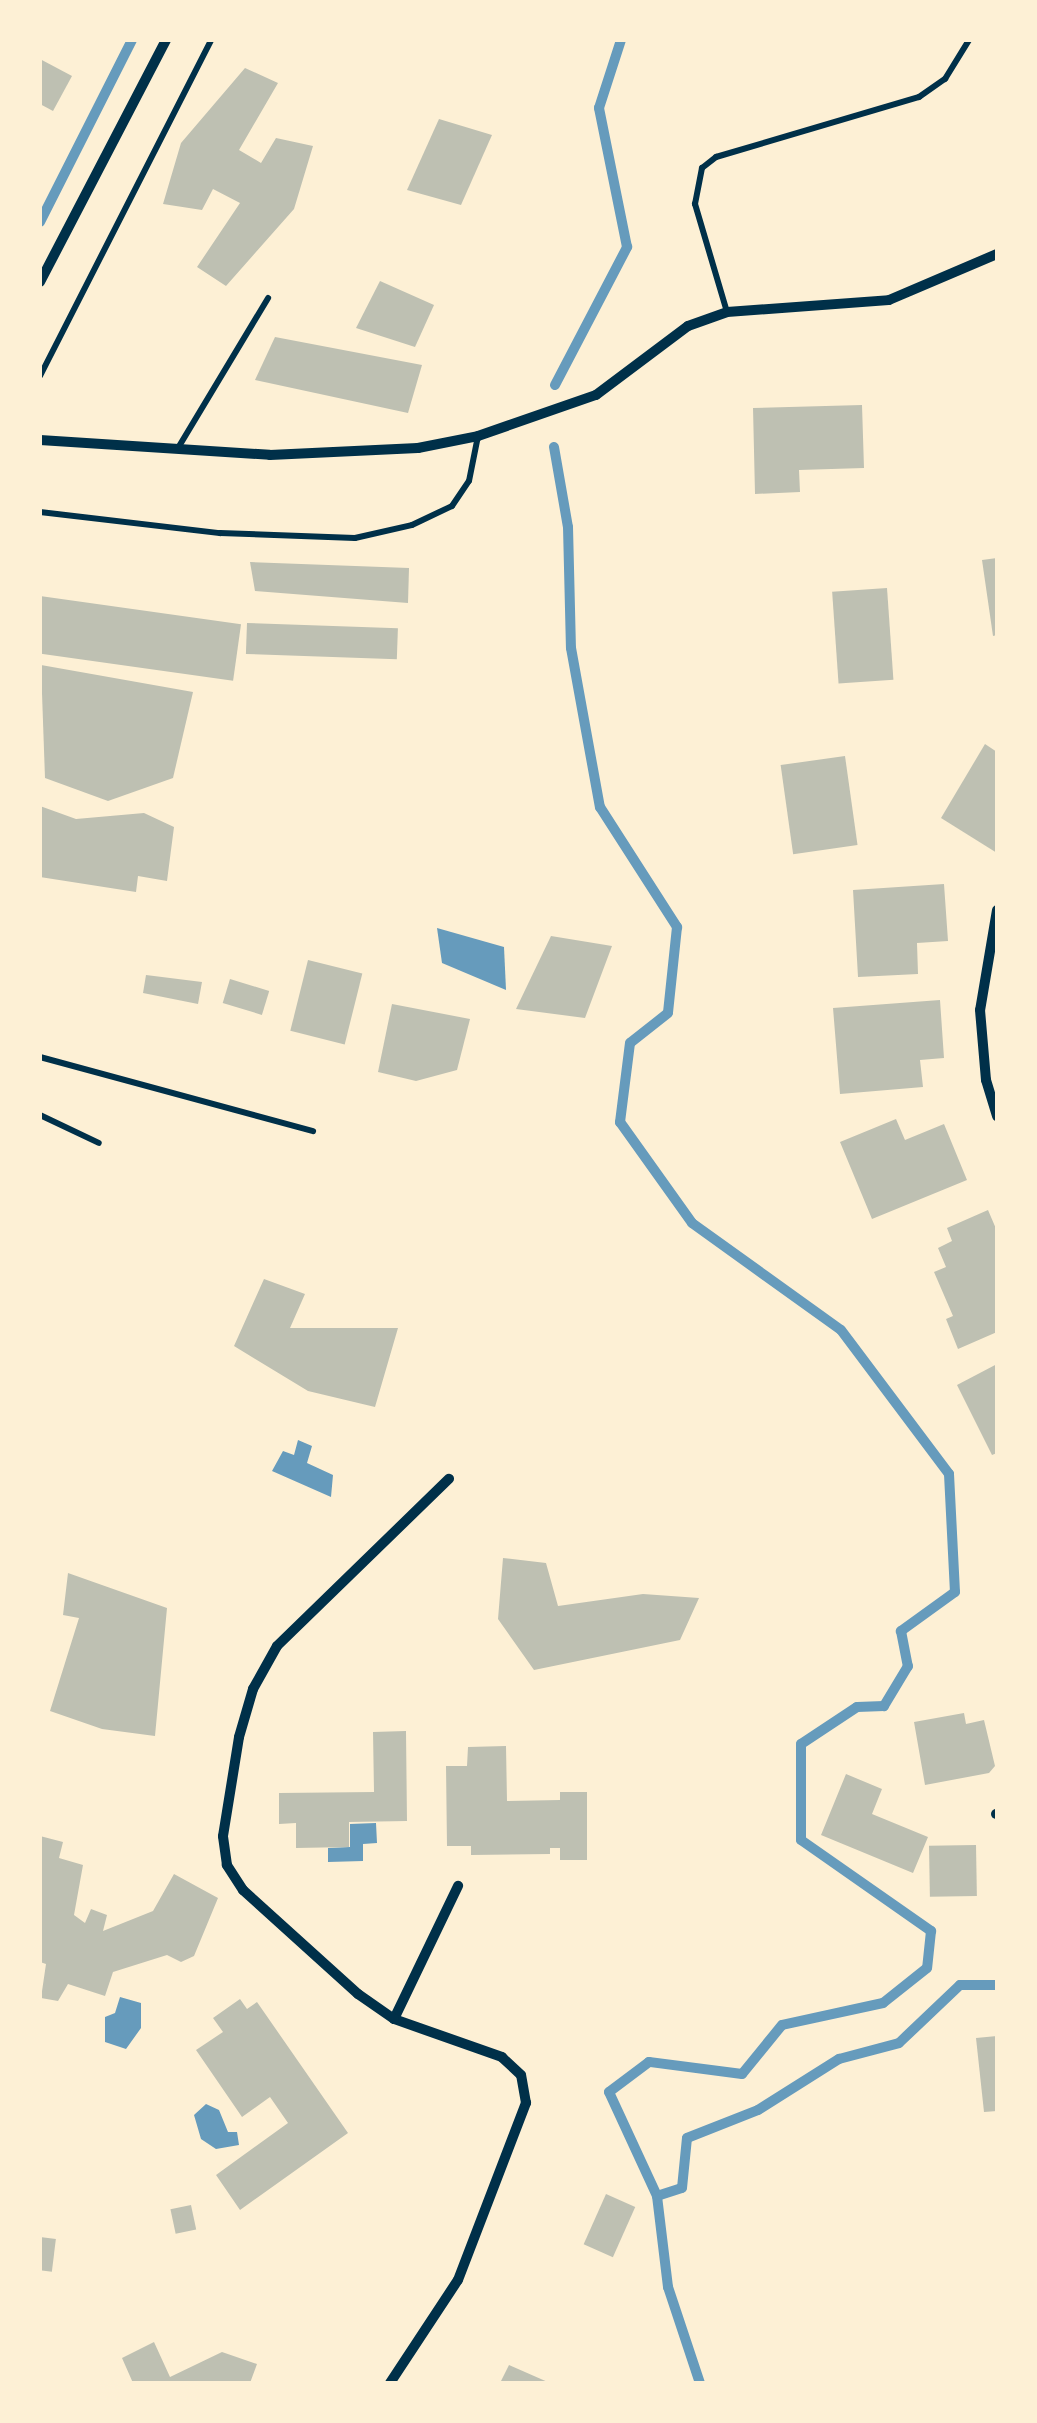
<!DOCTYPE html>
<style>
body{margin:0}
#map{position:relative;width:1037px;height:2423px;overflow:hidden;background:#fdf0d5;font-family:"Public Sans",sans-serif}
div>[style]{position:absolute}
[style*='--x']{left:calc(var(--x)*1px);top:calc(var(--y)*1px);width:calc(var(--w)*1px);rotate:calc(var(--a)*1deg)}
.water>*{inset:0;background:#669bbc}
.stream>*{height:10px;margin:-5px;padding:0 5px;transform-origin:5px;border-radius:5px;background:#669bbc}
.building>*{inset:0;background:#bec0b2;transform-origin:0 0}
.service>*{height:6px;margin:-3px;padding:0 3px;transform-origin:3px;border-radius:3px;background:#003049}
.minor>*{height:10px;margin:-5px;padding:0 5px;transform-origin:5px;border-radius:5px;background:#003049}
span{translate:-50% -50%;white-space:nowrap;text-align:center;line-height:1.15;-webkit-text-stroke:9px #fdf0d5;paint-order:stroke}
.frame{position:absolute;inset:0;border:42px solid #fdf0d5;pointer-events:none}
</style>
<div id="map">
<div class="water">
<div style="clip-path:polygon(437px 928px,504px 947px,506px 990px,442px 963px)"></div>
<div style="clip-path:polygon(298px 1440px,312px 1446px,307px 1463px,333px 1475px,331px 1497px,272px 1471px,283px 1451px,294px 1455px)"></div>
<div style="clip-path:polygon(376px 1823px,377px 1843px,363px 1844px,363px 1861px,328px 1862px,328px 1848px,350px 1847px,350px 1824px)"></div>
<div style="clip-path:polygon(120px 1997px,141px 2003px,141px 2028px,126px 2049px,105px 2042px,105px 2017px,115px 2013px)"></div>
<div style="clip-path:polygon(206px 2104px,219px 2110px,228px 2132px,237px 2132px,239px 2145px,216px 2149px,201px 2139px,194px 2115px)"></div>
</div>
<div class="stream">
<div style="--x:40;--y:222;--w:204;--a:-63.2"></div>
<div style="--x:555;--y:385;--w:156;--a:-62.4"></div>
<div style="--x:627;--y:247;--w:142;--a:-101.4"></div>
<div style="--x:599;--y:108;--w:71;--a:-72.1"></div>
<div style="--x:554;--y:447;--w:81;--a:80.1"></div>
<div style="--x:568;--y:527;--w:121;--a:88.6"></div>
<div style="--x:571;--y:648;--w:162;--a:79.7"></div>
<div style="--x:600;--y:807;--w:143;--a:57.3"></div>
<div style="--x:677;--y:927;--w:86;--a:96"></div>
<div style="--x:668;--y:1013;--w:48;--a:141.7"></div>
<div style="--x:630;--y:1043;--w:80;--a:97.2"></div>
<div style="--x:620;--y:1122;--w:124;--a:54.5"></div>
<div style="--x:692;--y:1223;--w:183;--a:35.7"></div>
<div style="--x:841;--y:1330;--w:180;--a:53.1"></div>
<div style="--x:949;--y:1474;--w:118;--a:87.1"></div>
<div style="--x:955;--y:1592;--w:67;--a:144.2"></div>
<div style="--x:901;--y:1631;--w:36;--a:79"></div>
<div style="--x:908;--y:1666;--w:47;--a:121"></div>
<div style="--x:884;--y:1706;--w:27;--a:178"></div>
<div style="--x:857;--y:1707;--w:67;--a:146.5"></div>
<div style="--x:801;--y:1744;--w:96;--a:90"></div>
<div style="--x:801;--y:1840;--w:159;--a:35"></div>
<div style="--x:931;--y:1931;--w:37;--a:96"></div>
<div style="--x:927;--y:1968;--w:56;--a:141.5"></div>
<div style="--x:883;--y:2003;--w:103;--a:167.7"></div>
<div style="--x:782;--y:2025;--w:63;--a:129.2"></div>
<div style="--x:742;--y:2074;--w:94;--a:-172.6"></div>
<div style="--x:649;--y:2062;--w:50;--a:143.1"></div>
<div style="--x:609;--y:2092;--w:115;--a:65.2"></div>
<div style="--x:657;--y:2196;--w:92;--a:83.1"></div>
<div style="--x:668;--y:2287;--w:101;--a:71.6"></div>
<div style="--x:657;--y:2196;--w:26;--a:-18"></div>
<div style="--x:682;--y:2188;--w:50;--a:-84.3"></div>
<div style="--x:687;--y:2138;--w:76;--a:-21.5"></div>
<div style="--x:758;--y:2110;--w:96;--a:-32.2"></div>
<div style="--x:839;--y:2059;--w:62;--a:-14.9"></div>
<div style="--x:899;--y:2043;--w:84;--a:-43.6"></div>
<div style="--x:960;--y:1985;--w:37;--a:0"></div>
</div>
<div class="building">
<div style="clip-path:polygon(40px 59px,72px 76px,53px 111px,40px 104px)"></div>
<div style="clip-path:polygon(245px 68px,278px 83px,239px 150px,261px 163px,276px 138px,313px 146px,294px 209px,226px 286px,197px 267px,240px 203px,213px 189px,202px 210px,163px 204px,181px 143px)"></div>
<div style="clip-path:polygon(439px 119px,492px 135px,461px 205px,407px 190px)"></div>
<div style="clip-path:polygon(380px 281px,434px 305px,415px 347px,356px 328px)"></div>
<div style="clip-path:polygon(275px 337px,422px 365px,408px 413px,255px 380px)"></div>
<div style="clip-path:polygon(862px 405px,864px 468px,799px 470px,800px 492px,755px 494px,753px 408px)"></div>
<div style="clip-path:polygon(997px 558px,997px 635px,993px 636px,982px 560px)"></div>
<div style="clip-path:polygon(250px 562px,409px 568px,408px 603px,255px 591px)"></div>
<div style="left:887px;top:588px;width:92px;height:55px;rotate:86deg"></div>
<div style="left:40px;top:596px;width:203px;height:57px;rotate:8deg"></div>
<div style="left:247px;top:623px;width:151px;height:31px;rotate:2deg"></div>
<div style="clip-path:polygon(41px 665px,193px 692px,173px 778px,108px 801px,45px 778px)"></div>
<div style="clip-path:polygon(985px 744px,997px 752px,997px 853px,941px 818px)"></div>
<div style="left:845px;top:756px;width:90px;height:65px;rotate:82deg"></div>
<div style="clip-path:polygon(40px 806px,76px 819px,144px 813px,174px 827px,167px 881px,138px 876px,136px 892px,40px 877px)"></div>
<div style="clip-path:polygon(944px 884px,948px 941px,917px 943px,918px 974px,858px 977px,853px 890px)"></div>
<div style="clip-path:polygon(551px 936px,612px 946px,585px 1018px,516px 1009px)"></div>
<div style="left:308px;top:960px;width:56px;height:73px;rotate:14deg"></div>
<div style="clip-path:polygon(146px 975px,202px 982px,198px 1004px,143px 993px)"></div>
<div style="left:230px;top:979px;width:41px;height:25px;rotate:17deg"></div>
<div style="clip-path:polygon(940px 1000px,944px 1058px,920px 1060px,923px 1087px,840px 1094px,833px 1008px)"></div>
<div style="clip-path:polygon(392px 1004px,470px 1019px,457px 1070px,416px 1081px,378px 1072px)"></div>
<div style="clip-path:polygon(896px 1119px,905px 1140px,944px 1124px,967px 1180px,872px 1219px,840px 1142px)"></div>
<div style="clip-path:polygon(988px 1210px,997px 1231px,997px 1332px,958px 1349px,946px 1319px,953px 1316px,934px 1272px,946px 1267px,938px 1248px,952px 1241px,947px 1228px)"></div>
<div style="clip-path:polygon(264px 1279px,305px 1294px,290px 1328px,398px 1328px,375px 1407px,308px 1391px,234px 1346px)"></div>
<div style="clip-path:polygon(997px 1364px,997px 1453px,992px 1455px,957px 1385px)"></div>
<div style="clip-path:polygon(503px 1558px,546px 1563px,558px 1606px,643px 1594px,699px 1598px,680px 1640px,534px 1670px,498px 1619px)"></div>
<div style="clip-path:polygon(68px 1573px,167px 1608px,155px 1736px,102px 1729px,50px 1711px,79px 1618px,63px 1615px)"></div>
<div style="clip-path:polygon(964px 1713px,966px 1724px,984px 1720px,995px 1766px,989px 1773px,925px 1785px,914px 1722px)"></div>
<div style="clip-path:polygon(406px 1731px,407px 1821px,349px 1822px,349px 1847px,296px 1848px,296px 1823px,279px 1824px,279px 1793px,374px 1792px,373px 1732px)"></div>
<div style="clip-path:polygon(506px 1746px,507px 1801px,560px 1800px,560px 1792px,587px 1792px,587px 1860px,560px 1860px,560px 1848px,550px 1848px,550px 1854px,471px 1855px,471px 1846px,447px 1846px,446px 1766px,467px 1766px,468px 1747px)"></div>
<div style="clip-path:polygon(846px 1774px,882px 1789px,872px 1814px,928px 1837px,913px 1873px,821px 1835px)"></div>
<div style="clip-path:polygon(40px 1836px,63px 1842px,59px 1858px,83px 1865px,74px 1915px,85px 1923px,91px 1909px,107px 1915px,103px 1931px,153px 1911px,174px 1874px,218px 1898px,194px 1956px,181px 1962px,167px 1955px,113px 1972px,105px 1996px,68px 1984px,58px 2001px,41px 1998px,46px 1964px,40px 1962px)"></div>
<div style="left:976px;top:1845px;width:51px;height:47px;rotate:89deg"></div>
<div style="clip-path:polygon(240px 1999px,247px 2009px,257px 2002px,348px 2133px,240px 2210px,216px 2175px,288px 2123px,270px 2097px,242px 2117px,196px 2050px,223px 2032px,213px 2018px)"></div>
<div style="clip-path:polygon(997px 2036px,997px 2111px,984px 2112px,976px 2038px)"></div>
<div style="left:606px;top:2194px;width:32px;height:55px;rotate:24deg"></div>
<div style="left:191px;top:2205px;width:25px;height:21px;rotate:78deg"></div>
<div style="left:40px;top:2237px;width:16px;height:33px;rotate:7deg"></div>
<div style="clip-path:polygon(154px 2342px,170px 2377px,222px 2352px,257px 2364px,250px 2383px,133px 2383px,122px 2358px)"></div>
<div style="clip-path:polygon(509px 2365px,550px 2383px,500px 2383px)"></div>
</div>
<div class="service">
<div style="--x:727;--y:312;--w:113;--a:-106.5"></div>
<div style="--x:695;--y:204;--w:37;--a:-79"></div>
<div style="--x:702;--y:168;--w:18;--a:-38"></div>
<div style="--x:716;--y:157;--w:212;--a:-16.5"></div>
<div style="--x:919;--y:97;--w:32;--a:-35"></div>
<div style="--x:945;--y:79;--w:46;--a:-58.4"></div>
<div style="--x:40;--y:376;--w:377;--a:-63"></div>
<div style="--x:178;--y:448;--w:175;--a:-59"></div>
<div style="--x:40;--y:512;--w:181;--a:6.7"></div>
<div style="--x:220;--y:533;--w:135;--a:2.1"></div>
<div style="--x:355;--y:538;--w:58;--a:-12.8"></div>
<div style="--x:412;--y:525;--w:44;--a:-25.4"></div>
<div style="--x:452;--y:506;--w:30;--a:-56"></div>
<div style="--x:469;--y:481;--w:46;--a:-78.7"></div>
<div style="--x:40;--y:1057;--w:283;--a:15.2"></div>
<div style="--x:40;--y:1115;--w:65;--a:25.4"></div>
</div>
<div class="minor">
<div style="--x:40;--y:282;--w:273;--a:-62.5"></div>
<div style="--x:40;--y:440;--w:230;--a:3.7"></div>
<div style="--x:270;--y:455;--w:148;--a:-2.7"></div>
<div style="--x:418;--y:448;--w:61;--a:-11.3"></div>
<div style="--x:478;--y:436;--w:125;--a:-19.2"></div>
<div style="--x:596;--y:395;--w:115;--a:-36.9"></div>
<div style="--x:688;--y:326;--w:41;--a:-19.7"></div>
<div style="--x:727;--y:312;--w:162;--a:-4.2"></div>
<div style="--x:889;--y:300;--w:117;--a:-23.1"></div>
<div style="--x:997;--y:910;--w:101;--a:99.6"></div>
<div style="--x:980;--y:1010;--w:70;--a:85.1"></div>
<div style="--x:986;--y:1080;--w:38;--a:73"></div>
<div style="--x:996;--y:1814;--w:1;--a:0"></div>
<div style="--x:394;--y:2019;--w:148;--a:-64.3"></div>
<div style="--x:390;--y:2383;--w:123;--a:-56.6"></div>
<div style="--x:458;--y:2280;--w:190;--a:-69"></div>
<div style="--x:526;--y:2103;--w:28;--a:-100"></div>
<div style="--x:521;--y:2075;--w:26;--a:-137"></div>
<div style="--x:502;--y:2057;--w:114;--a:-160.6"></div>
<div style="--x:394;--y:2019;--w:44;--a:-145.2"></div>
<div style="--x:358;--y:1994;--w:155;--a:-137.9"></div>
<div style="--x:243;--y:1890;--w:30;--a:-123"></div>
<div style="--x:227;--y:1865;--w:29;--a:-98"></div>
<div style="--x:223;--y:1836;--w:100;--a:-80.8"></div>
<div style="--x:239;--y:1737;--w:50;--a:-73.7"></div>
<div style="--x:253;--y:1689;--w:49;--a:-60.8"></div>
<div style="--x:277;--y:1646;--w:240;--a:-44.2"></div>
</div>
<div class="frame"></div>
</div>
